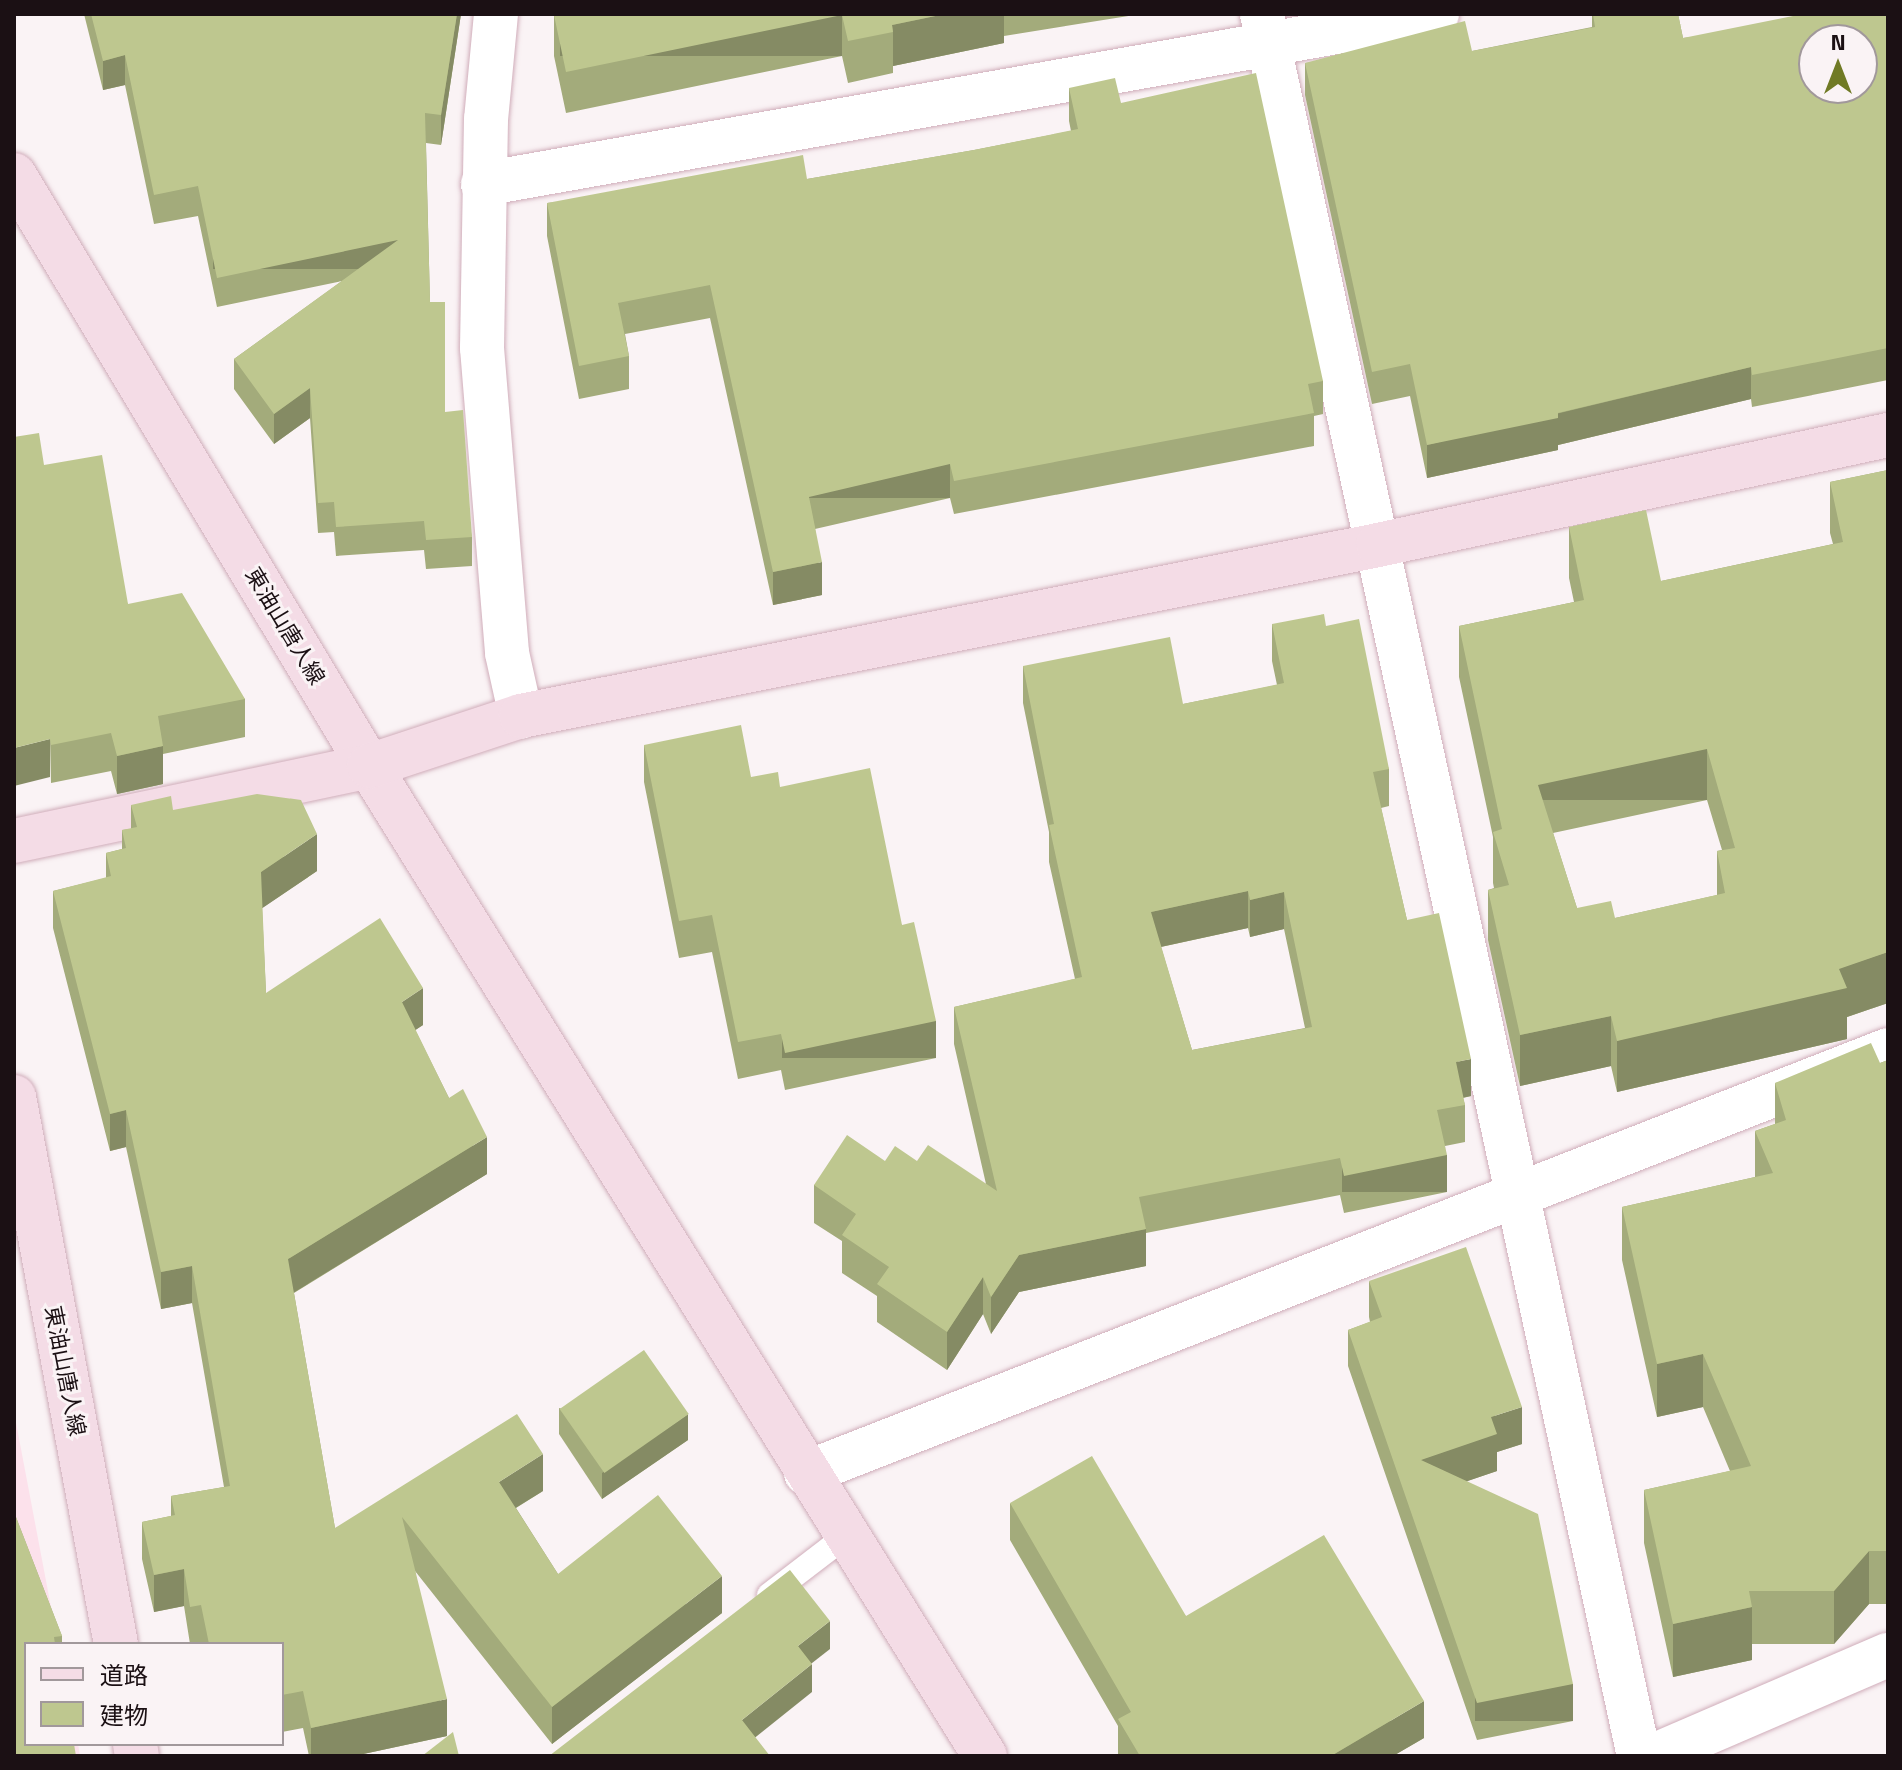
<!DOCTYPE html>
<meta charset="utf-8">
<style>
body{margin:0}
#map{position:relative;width:1902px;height:1770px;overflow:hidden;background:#faf3f5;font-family:"Titillium Web","Noto Sans JP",sans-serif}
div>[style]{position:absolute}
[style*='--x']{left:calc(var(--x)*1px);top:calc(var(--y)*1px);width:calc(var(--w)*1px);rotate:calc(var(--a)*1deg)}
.built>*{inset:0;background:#fce1eb}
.roads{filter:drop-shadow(0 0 2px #d0adba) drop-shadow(0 0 2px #d0adba)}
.lane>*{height:24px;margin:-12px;padding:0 12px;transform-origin:12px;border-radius:12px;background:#fff}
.street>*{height:44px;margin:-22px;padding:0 22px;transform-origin:22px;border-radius:22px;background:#fff}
.secondary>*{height:44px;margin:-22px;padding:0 22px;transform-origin:22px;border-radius:22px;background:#f4dce6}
.wall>*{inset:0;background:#a3ab7b}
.shaded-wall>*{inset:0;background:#858b64;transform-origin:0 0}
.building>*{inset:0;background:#bec78f;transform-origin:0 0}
span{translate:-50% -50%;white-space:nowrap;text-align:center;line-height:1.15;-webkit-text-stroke:6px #faf3f5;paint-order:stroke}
.street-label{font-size:22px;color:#1b1014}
.frame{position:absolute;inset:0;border:16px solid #1b1014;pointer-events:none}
.legend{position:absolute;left:24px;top:1642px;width:260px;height:104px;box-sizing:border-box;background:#faf3f5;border:2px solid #a1989b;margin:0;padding:10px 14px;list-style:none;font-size:24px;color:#1b1014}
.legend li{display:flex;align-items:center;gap:16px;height:40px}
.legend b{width:40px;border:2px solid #a1989b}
.north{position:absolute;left:1798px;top:24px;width:80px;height:80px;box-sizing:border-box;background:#faf3f5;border:2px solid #a1989b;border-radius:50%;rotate:0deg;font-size:22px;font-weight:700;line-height:32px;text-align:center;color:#1b1014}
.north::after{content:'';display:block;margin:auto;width:28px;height:36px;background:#707a25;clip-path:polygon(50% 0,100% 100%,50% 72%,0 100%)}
</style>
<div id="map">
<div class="built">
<div style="clip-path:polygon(14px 1412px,58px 1644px,26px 1644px,26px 1744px,78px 1744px,80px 1756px,14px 1756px)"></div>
</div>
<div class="roads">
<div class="lane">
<div style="--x:769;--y:1595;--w:97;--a:-37.5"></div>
</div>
<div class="street">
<div style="--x:496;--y:14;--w:105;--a:95.4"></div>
<div style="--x:486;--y:119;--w:229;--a:91"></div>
<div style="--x:482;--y:348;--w:306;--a:85.3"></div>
<div style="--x:507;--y:653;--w:65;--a:77.5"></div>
<div style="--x:1262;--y:14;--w:1782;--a:77.79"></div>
<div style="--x:483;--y:184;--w:969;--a:-10.1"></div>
<div style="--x:806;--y:1473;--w:1162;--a:-21.35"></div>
<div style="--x:1653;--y:1756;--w:256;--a:-23.3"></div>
</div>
<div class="secondary">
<div style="--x:14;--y:175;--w:689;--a:59.01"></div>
<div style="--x:369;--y:766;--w:1166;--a:58.11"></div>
<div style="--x:14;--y:841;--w:363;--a:-11.9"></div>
<div style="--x:369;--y:766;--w:160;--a:-18.2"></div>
<div style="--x:521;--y:716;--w:874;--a:-11.28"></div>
<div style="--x:1378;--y:545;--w:522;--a:-12.17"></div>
<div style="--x:14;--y:1097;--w:556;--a:79.44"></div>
<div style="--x:135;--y:1744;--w:12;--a:81"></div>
</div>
</div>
<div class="wall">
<div style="clip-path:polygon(84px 14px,461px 14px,441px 145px,426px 143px,430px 302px,445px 412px,472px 537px,472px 566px,426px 569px,424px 550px,336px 556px,334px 532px,318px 533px,310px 418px,274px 444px,234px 389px,234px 359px,342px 281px,217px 307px,198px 216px,154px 224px,125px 85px,103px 90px)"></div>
<div style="clip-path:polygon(558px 14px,1141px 14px,1004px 36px,1004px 43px,893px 66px,893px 73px,848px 83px,842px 56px,566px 113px,554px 56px,554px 15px)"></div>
<div style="clip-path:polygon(1592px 14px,1678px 14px,1683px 38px,1888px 14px,1888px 380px,1752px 407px,1751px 399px,1558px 445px,1558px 450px,1427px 478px,1410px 396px,1372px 404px,1305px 95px,1305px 63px,1472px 51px,1592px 27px)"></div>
<div style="clip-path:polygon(1069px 88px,1121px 103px,1323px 381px,1323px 414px,1314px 416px,1314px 446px,954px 514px,950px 498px,815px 529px,822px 595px,773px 605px,710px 318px,625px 334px,629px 356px,629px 389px,579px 399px,547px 236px,547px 203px,807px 179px,974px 150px,1071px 131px,1069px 121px)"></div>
<div style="clip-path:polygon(44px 465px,128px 604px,245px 699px,245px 737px,163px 754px,163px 784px,117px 794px,111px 771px,51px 783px)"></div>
<div style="clip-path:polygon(evenodd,1888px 470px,1888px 1003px,1847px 1017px,1847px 1039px,1617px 1092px,1611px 1066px,1520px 1086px,1488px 940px,1488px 890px,1494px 888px,1493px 883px,1493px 837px,1459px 677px,1459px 626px,1574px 602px,1569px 578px,1569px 527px,1661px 581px,1833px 544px,1830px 533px,1830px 482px,1888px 470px,1707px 800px,1722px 850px,1717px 851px,1717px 895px,1615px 918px,1577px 908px,1553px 833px,1707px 800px)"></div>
<div style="clip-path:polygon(evenodd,1272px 624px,1326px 626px,1389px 769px,1389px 806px,1381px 808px,1407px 920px,1471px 1096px,1463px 1098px,1465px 1105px,1465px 1142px,1445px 1146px,1447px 1192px,1344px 1213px,1340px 1195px,1146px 1233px,1146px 1266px,1019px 1292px,991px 1334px,983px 1314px,947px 1370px,877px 1322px,877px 1296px,842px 1273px,842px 1241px,814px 1223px,814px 1185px,885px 1161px,917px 1161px,986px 1184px,954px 1044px,954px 1007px,1075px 979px,1049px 862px,1049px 832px,1023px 703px,1023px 666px,1183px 704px,1277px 685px,1272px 661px,1272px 624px,1248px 928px,1250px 937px,1284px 929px,1305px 1028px,1192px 1050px,1161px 947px,1248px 928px)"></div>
<div style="clip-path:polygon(644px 745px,780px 787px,902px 925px,936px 1058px,785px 1090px,781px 1070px,738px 1079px,712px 952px,679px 958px,644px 782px)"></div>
<div style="clip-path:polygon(131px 805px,173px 810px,317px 871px,262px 908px,266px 993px,423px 1025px,415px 1030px,487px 1174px,294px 1293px,335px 1528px,543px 1491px,516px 1508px,558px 1574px,722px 1613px,552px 1744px,415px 1571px,447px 1736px,354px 1756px,309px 1756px,303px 1728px,282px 1732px,282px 1644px,201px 1644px,201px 1642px,190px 1644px,184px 1606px,154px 1612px,142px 1559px,142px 1522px,171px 1516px,171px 1496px,224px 1487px,192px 1303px,161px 1309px,126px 1147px,110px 1151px,53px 928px,53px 891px,106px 878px,106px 853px,122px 849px,122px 830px,131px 829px)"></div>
<div style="clip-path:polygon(1888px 1060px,1888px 1604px,1869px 1604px,1834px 1644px,1752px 1644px,1752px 1660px,1673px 1677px,1644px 1543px,1644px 1490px,1730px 1471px,1703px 1407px,1657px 1417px,1622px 1260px,1622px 1207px,1755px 1177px,1755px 1131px,1775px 1124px,1775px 1083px,1880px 1063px)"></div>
<div style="clip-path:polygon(1369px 1281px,1522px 1444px,1497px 1452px,1497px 1471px,1467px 1481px,1573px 1721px,1477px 1740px,1348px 1366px,1348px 1330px,1370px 1322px,1369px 1317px)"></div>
<div style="clip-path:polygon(559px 1408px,688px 1440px,602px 1499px,559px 1434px)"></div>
<div style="clip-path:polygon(1010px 1503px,1186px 1616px,1424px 1738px,1393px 1756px,1118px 1756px,1118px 1726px,1010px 1540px)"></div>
<div style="clip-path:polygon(14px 1512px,62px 1636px,62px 1644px,26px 1644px)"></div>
</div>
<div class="shaded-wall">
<div style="clip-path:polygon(457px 14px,461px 14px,441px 145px,441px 115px)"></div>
<div style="clip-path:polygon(945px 14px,1004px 14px,1004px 43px,893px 66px,893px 32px,892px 25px)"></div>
<div style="left:842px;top:15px;width:41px;height:282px;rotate:90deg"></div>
<div style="clip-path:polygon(125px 55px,125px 85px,103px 90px,103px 61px)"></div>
<div style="left:398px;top:240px;width:29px;height:185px;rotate:90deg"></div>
<div style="clip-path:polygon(1751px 367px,1751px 399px,1558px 445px,1558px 450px,1427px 478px,1427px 445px)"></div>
<div style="clip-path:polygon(310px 388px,310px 418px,274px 444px,274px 414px)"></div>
<div style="left:950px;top:464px;width:34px;height:145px;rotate:90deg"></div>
<div style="clip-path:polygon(822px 562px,822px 595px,773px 605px,773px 572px)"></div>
<div style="clip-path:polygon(50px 739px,50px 777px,14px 786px,14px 748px)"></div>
<div style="clip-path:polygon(163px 746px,163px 784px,117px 794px,117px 756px)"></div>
<div style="left:1707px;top:749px;width:51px;height:173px;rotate:90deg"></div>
<div style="clip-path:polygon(317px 834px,317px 871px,261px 909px,261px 872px)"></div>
<div style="clip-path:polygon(1248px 891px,1248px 928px,1151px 949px,1151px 912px)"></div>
<div style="clip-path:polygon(1284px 892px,1284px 929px,1250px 937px,1250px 900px)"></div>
<div style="clip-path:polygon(1888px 952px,1888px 1003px,1847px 1017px,1847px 1039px,1617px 1092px,1617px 1041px)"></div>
<div style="clip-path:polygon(423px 988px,423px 1025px,402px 1039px,402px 1002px)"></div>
<div style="clip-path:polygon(1611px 1016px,1611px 1066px,1520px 1086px,1520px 1035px)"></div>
<div style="left:936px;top:1021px;width:37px;height:154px;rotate:90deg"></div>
<div style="clip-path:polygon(1471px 1059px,1471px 1096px,1456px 1099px,1456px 1062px)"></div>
<div style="clip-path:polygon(126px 1110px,126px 1147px,110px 1151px,110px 1114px)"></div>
<div style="clip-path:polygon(487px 1137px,487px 1174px,288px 1296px,288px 1259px)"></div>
<div style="left:1447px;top:1155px;width:37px;height:105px;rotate:90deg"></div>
<div style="clip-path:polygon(1146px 1229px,1146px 1266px,1019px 1292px,991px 1334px,991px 1297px,1019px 1255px)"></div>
<div style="clip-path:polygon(192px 1266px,192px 1303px,161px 1309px,161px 1272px)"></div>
<div style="clip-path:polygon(983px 1277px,983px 1314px,947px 1370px,947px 1332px)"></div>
<div style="clip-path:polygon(1703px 1354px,1703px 1407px,1657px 1417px,1657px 1364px)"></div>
<div style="clip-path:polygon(1522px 1407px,1522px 1444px,1497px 1452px,1497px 1471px,1421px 1497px,1421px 1460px,1491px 1417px)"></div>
<div style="clip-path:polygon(688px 1414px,688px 1440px,602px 1499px,602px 1473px)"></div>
<div style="clip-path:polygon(543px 1454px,543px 1491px,499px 1518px,499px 1482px)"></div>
<div style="clip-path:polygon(1869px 1551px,1869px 1604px,1834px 1644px,1834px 1591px)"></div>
<div style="clip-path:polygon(184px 1569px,184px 1606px,154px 1612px,154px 1575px)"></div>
<div style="clip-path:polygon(722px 1576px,722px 1613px,552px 1744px,552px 1707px)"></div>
<div style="clip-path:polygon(1752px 1607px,1752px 1660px,1673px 1677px,1673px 1624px)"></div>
<div style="clip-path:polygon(830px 1621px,830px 1649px,798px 1674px,798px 1646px)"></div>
<div style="clip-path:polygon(812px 1664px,812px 1692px,742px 1748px,742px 1720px)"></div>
<div style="left:1573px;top:1684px;width:37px;height:98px;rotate:90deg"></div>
<div style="clip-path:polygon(447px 1699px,447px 1736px,354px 1756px,311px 1756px,311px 1728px)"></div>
<div style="clip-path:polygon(1424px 1701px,1424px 1738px,1393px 1756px,1331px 1756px)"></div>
</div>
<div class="building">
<div style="clip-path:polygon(91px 14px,457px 14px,441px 115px,425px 113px,430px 302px,445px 302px,445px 412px,463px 410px,472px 537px,426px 540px,424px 521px,336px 527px,334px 502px,318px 503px,310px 388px,274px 414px,234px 359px,398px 240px,217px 278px,198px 186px,154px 195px,125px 55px,103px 61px)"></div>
<div style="clip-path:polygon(558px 14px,945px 14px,892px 25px,893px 32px,848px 41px,842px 15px,566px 72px,554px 15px)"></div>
<div style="clip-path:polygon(evenodd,1593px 14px,1678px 14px,1683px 38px,1803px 14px,1888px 14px,1888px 348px,1752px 375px,1751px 367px,1558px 413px,1558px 418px,1427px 445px,1410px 364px,1372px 372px,1305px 63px,1465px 21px,1472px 51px,1595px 27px,1593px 14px,1814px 40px,1862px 40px,1862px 88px,1814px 88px,1814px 40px)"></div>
<div style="clip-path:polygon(1256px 73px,1323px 381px,1308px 384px,1314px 413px,954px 481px,950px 464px,809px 497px,822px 562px,773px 572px,710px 285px,618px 303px,629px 356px,579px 366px,547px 203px,803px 155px,807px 179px,974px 150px,1078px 129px,1069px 88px,1115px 78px,1121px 103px)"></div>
<div style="clip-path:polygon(39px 433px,44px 465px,102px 455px,128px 604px,182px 593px,245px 699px,158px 716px,163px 746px,117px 756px,111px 733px,51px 745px,50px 739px,14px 748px,14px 437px)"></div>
<div style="clip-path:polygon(evenodd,1888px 470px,1888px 952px,1839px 969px,1847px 988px,1617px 1041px,1611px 1016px,1520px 1035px,1488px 890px,1509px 885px,1493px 832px,1502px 829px,1459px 626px,1584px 600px,1569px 527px,1646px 510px,1661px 581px,1843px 542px,1830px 482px,1888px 470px,1707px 749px,1735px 848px,1717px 851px,1725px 893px,1615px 918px,1611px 901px,1577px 908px,1538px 785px,1707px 749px)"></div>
<div style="clip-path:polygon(evenodd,1324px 614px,1326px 626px,1359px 619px,1389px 769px,1373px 772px,1407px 920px,1439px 913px,1471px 1059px,1456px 1062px,1465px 1105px,1437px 1110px,1447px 1155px,1344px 1176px,1340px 1158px,1139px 1197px,1146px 1229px,1019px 1255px,991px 1297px,983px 1277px,947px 1332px,877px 1284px,889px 1267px,842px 1235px,856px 1214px,814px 1185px,847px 1135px,885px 1161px,895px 1146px,917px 1161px,928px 1145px,997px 1191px,954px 1007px,1082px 977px,1049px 825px,1054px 824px,1023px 666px,1170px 637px,1183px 704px,1284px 683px,1272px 624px,1324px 614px,1248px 891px,1250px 900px,1284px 892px,1312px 1027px,1192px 1050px,1151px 912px,1248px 891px)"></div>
<div style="clip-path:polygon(741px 725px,751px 777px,778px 772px,780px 787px,870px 768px,902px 925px,914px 922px,936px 1021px,785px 1053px,781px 1034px,738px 1042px,712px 915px,679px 921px,644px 745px)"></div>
<div style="clip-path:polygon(257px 794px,301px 800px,317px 834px,261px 872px,266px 993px,380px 918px,423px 988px,402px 1002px,449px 1098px,463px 1089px,487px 1137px,288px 1259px,335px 1528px,517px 1414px,543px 1454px,499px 1482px,558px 1574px,658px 1495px,722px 1576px,552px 1707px,402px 1517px,447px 1699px,311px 1728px,303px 1691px,282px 1695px,282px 1644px,209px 1644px,201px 1605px,190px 1607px,184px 1569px,154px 1575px,142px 1522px,175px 1515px,171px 1496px,230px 1486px,192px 1266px,161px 1272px,126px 1110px,110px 1114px,53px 891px,111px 876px,106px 853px,126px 848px,122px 830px,137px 827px,131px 805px,171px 796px,173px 810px)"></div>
<div style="clip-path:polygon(1871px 1043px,1880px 1063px,1888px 1060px,1888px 1551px,1869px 1551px,1834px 1591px,1749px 1591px,1752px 1607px,1673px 1624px,1644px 1490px,1751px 1466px,1703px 1354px,1657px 1364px,1622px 1207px,1773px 1173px,1755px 1131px,1786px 1120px,1775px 1083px)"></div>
<div style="clip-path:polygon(1466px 1247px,1522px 1407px,1491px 1417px,1497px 1434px,1421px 1460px,1538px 1514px,1573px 1684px,1477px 1703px,1348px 1330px,1382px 1317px,1369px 1281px)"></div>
<div style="left:644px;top:1350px;width:78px;height:103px;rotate:55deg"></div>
<div style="clip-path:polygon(1092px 1456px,1186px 1616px,1324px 1535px,1424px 1701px,1331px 1756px,1140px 1756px,1118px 1719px,1131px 1712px,1010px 1503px)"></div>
<div style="clip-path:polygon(14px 1512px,62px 1636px,54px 1637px,55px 1644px,26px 1644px,26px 1744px,74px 1744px,76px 1756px,14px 1756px)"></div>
<div style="clip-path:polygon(790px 1570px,830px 1621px,798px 1646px,812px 1664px,742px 1720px,770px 1756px,549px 1756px)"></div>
<div style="clip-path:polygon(453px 1732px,459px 1756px,422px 1756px)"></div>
</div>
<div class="street-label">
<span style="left:285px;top:626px;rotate:59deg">東油山唐人線</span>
<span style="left:65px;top:1371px;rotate:79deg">東油山唐人線</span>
</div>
<div class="frame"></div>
<ul class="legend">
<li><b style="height:10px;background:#f4dce6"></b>道路</li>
<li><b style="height:22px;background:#bec78f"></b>建物</li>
</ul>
<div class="north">N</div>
</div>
